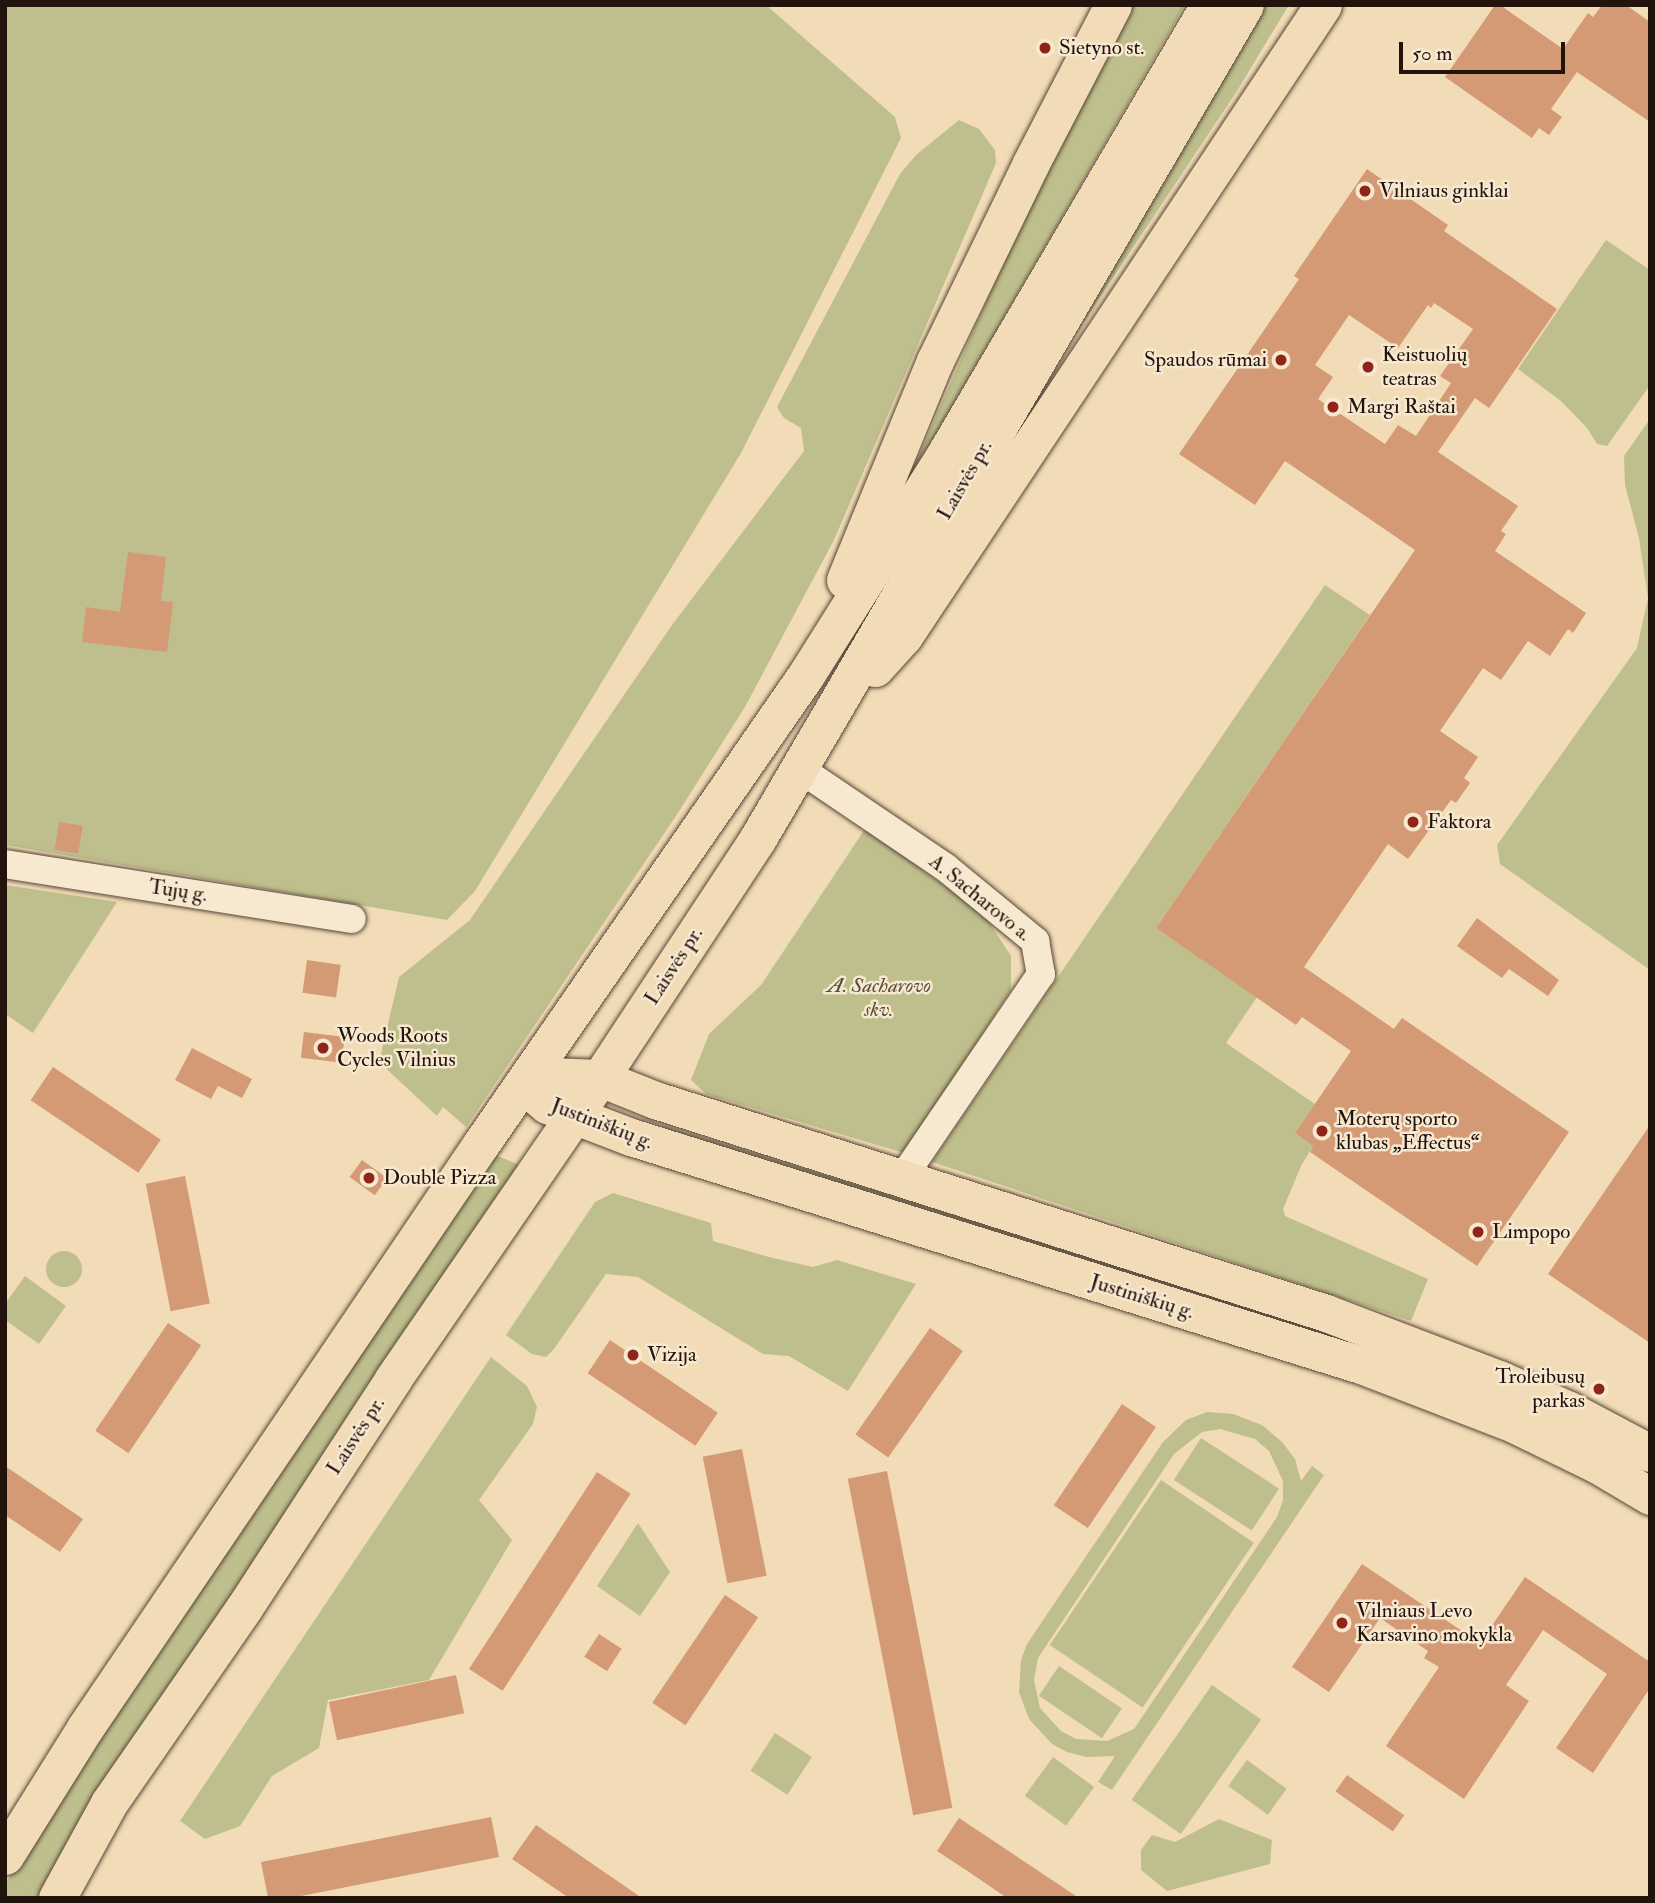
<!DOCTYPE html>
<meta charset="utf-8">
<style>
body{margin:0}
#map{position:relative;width:1655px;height:1903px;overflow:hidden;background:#f2dcb7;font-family:"IM FELL Double Pica",serif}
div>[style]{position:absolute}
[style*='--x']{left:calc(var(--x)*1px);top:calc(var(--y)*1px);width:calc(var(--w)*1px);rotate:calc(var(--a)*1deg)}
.green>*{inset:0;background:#bebf8c;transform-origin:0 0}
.round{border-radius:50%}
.building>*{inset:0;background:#d49975;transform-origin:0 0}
.roads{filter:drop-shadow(0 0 2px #574538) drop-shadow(0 0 2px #574538)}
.minor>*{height:28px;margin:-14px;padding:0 14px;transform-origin:14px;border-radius:14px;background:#f7e8d0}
.major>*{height:37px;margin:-18.5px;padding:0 18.5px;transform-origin:18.5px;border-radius:18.5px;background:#f2dcb7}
.dots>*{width:19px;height:19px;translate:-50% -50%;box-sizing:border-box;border:4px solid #f7e8d0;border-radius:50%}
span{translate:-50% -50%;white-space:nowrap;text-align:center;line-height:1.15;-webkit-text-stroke:5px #f7e8d0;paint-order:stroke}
.poi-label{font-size:21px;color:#23130d}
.left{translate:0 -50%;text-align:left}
.right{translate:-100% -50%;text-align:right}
.street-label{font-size:21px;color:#23130d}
.park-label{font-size:21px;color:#594f39;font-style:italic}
.frame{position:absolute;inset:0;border:7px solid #23130d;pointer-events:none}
.scale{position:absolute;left:1399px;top:42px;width:166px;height:32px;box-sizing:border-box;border:4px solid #23130d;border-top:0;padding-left:9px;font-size:21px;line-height:24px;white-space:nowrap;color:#23130d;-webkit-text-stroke:5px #f7e8d0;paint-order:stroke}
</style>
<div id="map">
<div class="green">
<div style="clip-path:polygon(5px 5px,766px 5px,895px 117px,901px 138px,741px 453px,475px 891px,447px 920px,5px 845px)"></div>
<div style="clip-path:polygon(1131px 5px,1185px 5px,906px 486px,1002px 265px)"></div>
<div style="clip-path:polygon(1265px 5px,1289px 5px,1237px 91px,1049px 374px)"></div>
<div style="clip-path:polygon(959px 120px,979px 129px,995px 150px,996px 163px,834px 540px,745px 707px,676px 816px,466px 1127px,443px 1107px,437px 1116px,379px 1062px,399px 977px,470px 920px,672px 625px,804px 451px,801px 428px,784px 418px,777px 407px,900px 174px,916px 155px)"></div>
<div style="clip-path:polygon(1606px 240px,1650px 270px,1650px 385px,1607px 446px,1597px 444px,1587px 428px,1561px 401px,1518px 369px)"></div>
<div style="clip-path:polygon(1650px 419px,1650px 970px,1500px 864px,1497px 845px,1637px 648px,1648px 598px,1639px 538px,1625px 485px,1624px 456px)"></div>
<div style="clip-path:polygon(1325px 585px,1370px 615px,1156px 928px,1257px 997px,1226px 1043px,1315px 1104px,1295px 1133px,1313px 1146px,1301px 1166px,1283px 1209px,1285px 1216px,1428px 1279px,1411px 1321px,932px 1162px)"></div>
<div style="clip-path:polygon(865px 829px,983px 913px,1011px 956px,1011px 990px,904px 1153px,706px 1094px,691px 1080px,709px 1034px,761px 985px)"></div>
<div style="clip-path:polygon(5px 885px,117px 902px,33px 1033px,5px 1014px)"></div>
<div style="clip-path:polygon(664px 1126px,870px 1189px,1007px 1225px,1347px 1334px,1650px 1468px,1650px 1476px,1337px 1338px,664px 1129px)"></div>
<div style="clip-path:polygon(495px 1155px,522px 1166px,41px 1898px,5px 1898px,5px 1885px,46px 1811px)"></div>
<div style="clip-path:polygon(613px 1193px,711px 1223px,713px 1241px,769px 1257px,813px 1267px,837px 1260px,916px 1284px,848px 1391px,789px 1356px,763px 1354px,638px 1277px,606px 1274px,554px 1349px,546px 1357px,532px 1354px,506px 1335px,595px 1202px)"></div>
<div class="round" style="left:46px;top:1251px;width:36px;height:36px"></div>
<div style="clip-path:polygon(25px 1276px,66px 1306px,39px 1344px,5px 1320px,5px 1304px)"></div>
<div style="clip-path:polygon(491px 1357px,527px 1386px,537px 1407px,533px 1424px,479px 1500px,512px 1540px,429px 1680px,328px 1700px,319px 1748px,272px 1776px,240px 1826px,205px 1839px,180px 1821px)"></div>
<div style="clip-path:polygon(evenodd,1207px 1412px,1233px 1414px,1262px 1425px,1282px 1442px,1295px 1459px,1301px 1481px,1312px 1466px,1324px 1475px,1112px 1790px,1098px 1782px,1115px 1756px,1086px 1757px,1067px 1752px,1052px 1744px,1029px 1719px,1019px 1692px,1021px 1660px,1027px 1644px,1163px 1442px,1186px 1420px,1207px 1412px,1220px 1429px,1255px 1439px,1269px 1451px,1283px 1481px,1283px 1500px,1277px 1517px,1134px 1729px,1107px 1741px,1076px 1739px,1061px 1731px,1040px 1708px,1034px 1680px,1038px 1658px,1174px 1454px,1202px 1432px,1220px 1429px)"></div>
<div style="left:1201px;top:1438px;width:93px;height:50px;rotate:33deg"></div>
<div style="left:1161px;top:1480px;width:112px;height:199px;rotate:34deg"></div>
<div style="clip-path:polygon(638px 1523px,670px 1572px,640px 1616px,597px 1586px)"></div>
<div style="left:1059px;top:1666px;width:76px;height:36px;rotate:34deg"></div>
<div style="left:1212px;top:1685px;width:60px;height:140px;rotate:35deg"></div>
<div style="left:775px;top:1733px;width:44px;height:45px;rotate:33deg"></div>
<div style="left:1053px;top:1757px;width:51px;height:48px;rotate:36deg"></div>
<div style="left:1247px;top:1760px;width:49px;height:32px;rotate:36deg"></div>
<div style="clip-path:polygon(1219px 1819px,1272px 1840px,1270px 1864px,1167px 1891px,1141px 1870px,1141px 1850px,1152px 1835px,1175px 1842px)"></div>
</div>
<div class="building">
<div style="clip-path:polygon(1495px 5px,1500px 5px,1563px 49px,1588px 13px,1593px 17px,1602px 5px,1626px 5px,1650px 22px,1650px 122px,1577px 72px,1551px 109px,1562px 117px,1549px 135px,1539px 128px,1532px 138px,1445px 77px)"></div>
<div style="clip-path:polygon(evenodd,1367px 169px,1448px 225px,1444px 231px,1557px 309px,1489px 408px,1475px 398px,1438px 452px,1518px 506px,1501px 531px,1506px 534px,1495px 551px,1586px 613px,1573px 633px,1568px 629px,1550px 656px,1528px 641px,1501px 680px,1483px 668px,1440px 731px,1478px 757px,1464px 778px,1470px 783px,1456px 803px,1451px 800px,1408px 859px,1388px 844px,1304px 967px,1394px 1029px,1402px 1018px,1569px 1132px,1477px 1266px,1310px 1152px,1313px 1146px,1295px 1133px,1351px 1051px,1302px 1017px,1296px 1025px,1156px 928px,1415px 550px,1285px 461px,1255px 505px,1179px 454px,1299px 279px,1294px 276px,1367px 169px,1434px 303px,1473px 329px,1440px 376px,1451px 383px,1416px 436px,1398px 425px,1385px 444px,1318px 399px,1333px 377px,1315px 365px,1349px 315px,1398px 348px,1428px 305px,1431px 308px,1434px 303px)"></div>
<div style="clip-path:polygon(128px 552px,166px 557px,161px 601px,173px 602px,167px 652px,82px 642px,86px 607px,120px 612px)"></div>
<div style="left:59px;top:822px;width:24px;height:28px;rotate:9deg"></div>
<div style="clip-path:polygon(1477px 918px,1559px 980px,1548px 996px,1509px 969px,1502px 978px,1457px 946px)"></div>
<div style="left:307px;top:960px;width:34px;height:33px;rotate:8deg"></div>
<div style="left:304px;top:1032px;width:41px;height:26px;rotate:7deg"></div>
<div style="clip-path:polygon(192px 1048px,252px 1079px,242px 1098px,218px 1086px,211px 1099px,175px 1080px)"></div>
<div style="left:53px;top:1067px;width:130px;height:40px;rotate:34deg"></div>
<div style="clip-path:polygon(1650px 1125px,1650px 1343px,1548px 1274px)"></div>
<div style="left:362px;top:1160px;width:31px;height:21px;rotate:36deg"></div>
<div style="left:185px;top:1176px;width:130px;height:40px;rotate:79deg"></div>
<div style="left:168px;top:1323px;width:40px;height:130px;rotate:34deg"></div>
<div style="left:930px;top:1328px;width:40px;height:130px;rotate:35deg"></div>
<div style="left:610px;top:1340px;width:130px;height:40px;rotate:34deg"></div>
<div style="left:1122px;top:1404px;width:41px;height:122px;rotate:34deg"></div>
<div style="left:742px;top:1449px;width:129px;height:40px;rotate:79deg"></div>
<div style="clip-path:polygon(5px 1466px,83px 1519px,60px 1552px,5px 1515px)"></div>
<div style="left:887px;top:1471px;width:343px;height:40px;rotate:79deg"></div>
<div style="left:597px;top:1472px;width:40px;height:235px;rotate:33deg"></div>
<div style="clip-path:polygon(1362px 1564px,1480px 1643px,1525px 1577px,1650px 1662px,1650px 1688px,1593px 1773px,1556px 1748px,1607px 1674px,1543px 1630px,1506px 1685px,1529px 1701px,1464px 1799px,1386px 1746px,1439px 1667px,1424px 1658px,1428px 1651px,1380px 1618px,1329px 1692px,1292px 1667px)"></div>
<div style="left:725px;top:1595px;width:40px;height:130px;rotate:34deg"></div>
<div style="left:599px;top:1634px;width:27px;height:27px;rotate:33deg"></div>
<div style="left:456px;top:1675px;width:39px;height:130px;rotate:78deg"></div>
<div style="left:1347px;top:1775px;width:70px;height:20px;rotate:35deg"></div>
<div style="clip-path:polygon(491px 1817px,499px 1857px,291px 1898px,268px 1898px,261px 1862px)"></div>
<div style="clip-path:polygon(959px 1818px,1079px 1898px,1007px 1898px,969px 1872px,937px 1851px)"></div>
<div style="clip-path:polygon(536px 1825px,642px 1898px,569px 1898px,512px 1859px)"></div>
</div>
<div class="roads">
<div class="minor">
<div style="--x:800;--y:769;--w:175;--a:34.1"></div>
<div style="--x:945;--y:867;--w:117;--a:39.4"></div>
<div style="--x:1035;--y:941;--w:34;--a:80"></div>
<div style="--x:1041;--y:974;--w:245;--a:124.2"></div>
<div style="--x:5;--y:864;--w:351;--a:9"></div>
</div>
<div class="major">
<div style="--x:845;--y:580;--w:237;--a:-67.7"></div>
<div style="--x:935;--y:361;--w:218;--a:-64.1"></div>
<div style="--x:1030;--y:165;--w:180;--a:-62.6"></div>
<div style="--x:875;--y:668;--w:43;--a:-47.8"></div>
<div style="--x:904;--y:636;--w:757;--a:-56.41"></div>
<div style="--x:525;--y:1081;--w:16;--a:55"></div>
<div style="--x:534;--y:1094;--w:17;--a:40"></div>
<div style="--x:547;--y:1105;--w:90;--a:20.9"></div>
<div style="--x:631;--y:1137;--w:765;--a:17.35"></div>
<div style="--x:1361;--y:1365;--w:164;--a:21.1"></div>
<div style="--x:1514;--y:1424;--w:93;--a:26"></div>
<div style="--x:1598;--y:1465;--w:61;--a:30.8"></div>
<div style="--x:525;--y:1081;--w:24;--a:-12"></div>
<div style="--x:548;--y:1076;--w:52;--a:2.2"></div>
<div style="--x:600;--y:1078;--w:59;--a:21.8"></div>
<div style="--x:655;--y:1100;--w:704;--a:17.61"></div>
<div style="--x:1326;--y:1313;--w:185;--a:20.9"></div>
<div style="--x:1499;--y:1379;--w:77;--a:23.9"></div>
<div style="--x:1569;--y:1410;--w:92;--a:28"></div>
<div style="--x:5;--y:1856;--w:151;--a:-58"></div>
<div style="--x:85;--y:1728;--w:706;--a:-55.86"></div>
<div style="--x:481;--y:1144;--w:571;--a:-55.28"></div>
<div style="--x:806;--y:675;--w:265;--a:-57.8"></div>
<div style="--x:947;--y:451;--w:517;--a:-59.57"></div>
<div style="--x:57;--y:1898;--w:108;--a:-61.3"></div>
<div style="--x:109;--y:1803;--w:237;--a:-55.3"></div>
<div style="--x:244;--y:1608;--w:273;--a:-56.9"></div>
<div style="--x:393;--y:1379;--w:365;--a:-55.5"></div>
<div style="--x:600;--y:1078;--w:285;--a:-56.6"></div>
<div style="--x:757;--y:840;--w:967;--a:-59.7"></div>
</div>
</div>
<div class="dots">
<div style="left:1045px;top:48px;background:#8f2418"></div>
<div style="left:1365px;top:191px;background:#8f2418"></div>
<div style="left:1281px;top:360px;background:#8f2418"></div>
<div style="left:1368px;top:367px;background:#8f2418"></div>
<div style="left:1333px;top:407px;background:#8f2418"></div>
<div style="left:1413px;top:822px;background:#8f2418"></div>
<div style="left:323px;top:1048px;background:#8f2418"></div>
<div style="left:1322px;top:1131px;background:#8f2418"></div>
<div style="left:369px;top:1178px;background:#8f2418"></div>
<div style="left:1478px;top:1232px;background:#8f2418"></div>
<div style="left:633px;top:1355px;background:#8f2418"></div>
<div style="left:1599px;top:1389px;background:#8f2418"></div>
<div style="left:1342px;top:1623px;background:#8f2418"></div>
</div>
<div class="poi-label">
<span class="left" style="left:1059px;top:48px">Sietyno st.</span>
<span class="left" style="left:1379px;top:191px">Vilniaus ginklai</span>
<span class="left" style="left:1382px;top:367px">Keistuolių<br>teatras</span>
<span class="right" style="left:1267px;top:360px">Spaudos rūmai</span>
<span class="left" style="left:1347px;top:407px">Margi Raštai</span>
<span class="left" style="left:1427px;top:822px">Faktora</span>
<span class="left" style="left:337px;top:1048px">Woods Roots<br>Cycles Vilnius</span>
<span class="left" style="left:1336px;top:1131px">Moterų sporto<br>klubas „Effectus“</span>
<span class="left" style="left:383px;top:1178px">Double Pizza</span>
<span class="left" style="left:1492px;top:1232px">Limpopo</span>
<span class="left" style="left:647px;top:1355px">Vizija</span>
<span class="right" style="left:1585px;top:1389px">Troleibusų<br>parkas</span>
<span class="left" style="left:1356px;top:1623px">Vilniaus Levo<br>Karsavino mokykla</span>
</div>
<div class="street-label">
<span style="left:965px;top:480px;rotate:-60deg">Laisvės pr.</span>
<span style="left:178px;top:891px;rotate:8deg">Tujų g.</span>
<span style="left:980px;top:898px;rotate:39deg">A. Sacharovo a.</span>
<span style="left:674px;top:966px;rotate:-57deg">Laisvės pr.</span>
<span style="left:602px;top:1124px;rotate:21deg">Justiniškių g.</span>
<span style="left:1142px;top:1297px;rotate:17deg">Justiniškių g.</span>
<span style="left:356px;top:1436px;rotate:-57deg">Laisvės pr.</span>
</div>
<div class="park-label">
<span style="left:879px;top:998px">A. Sacharovo<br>skv.</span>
</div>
<div class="frame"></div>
<div class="scale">50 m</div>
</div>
